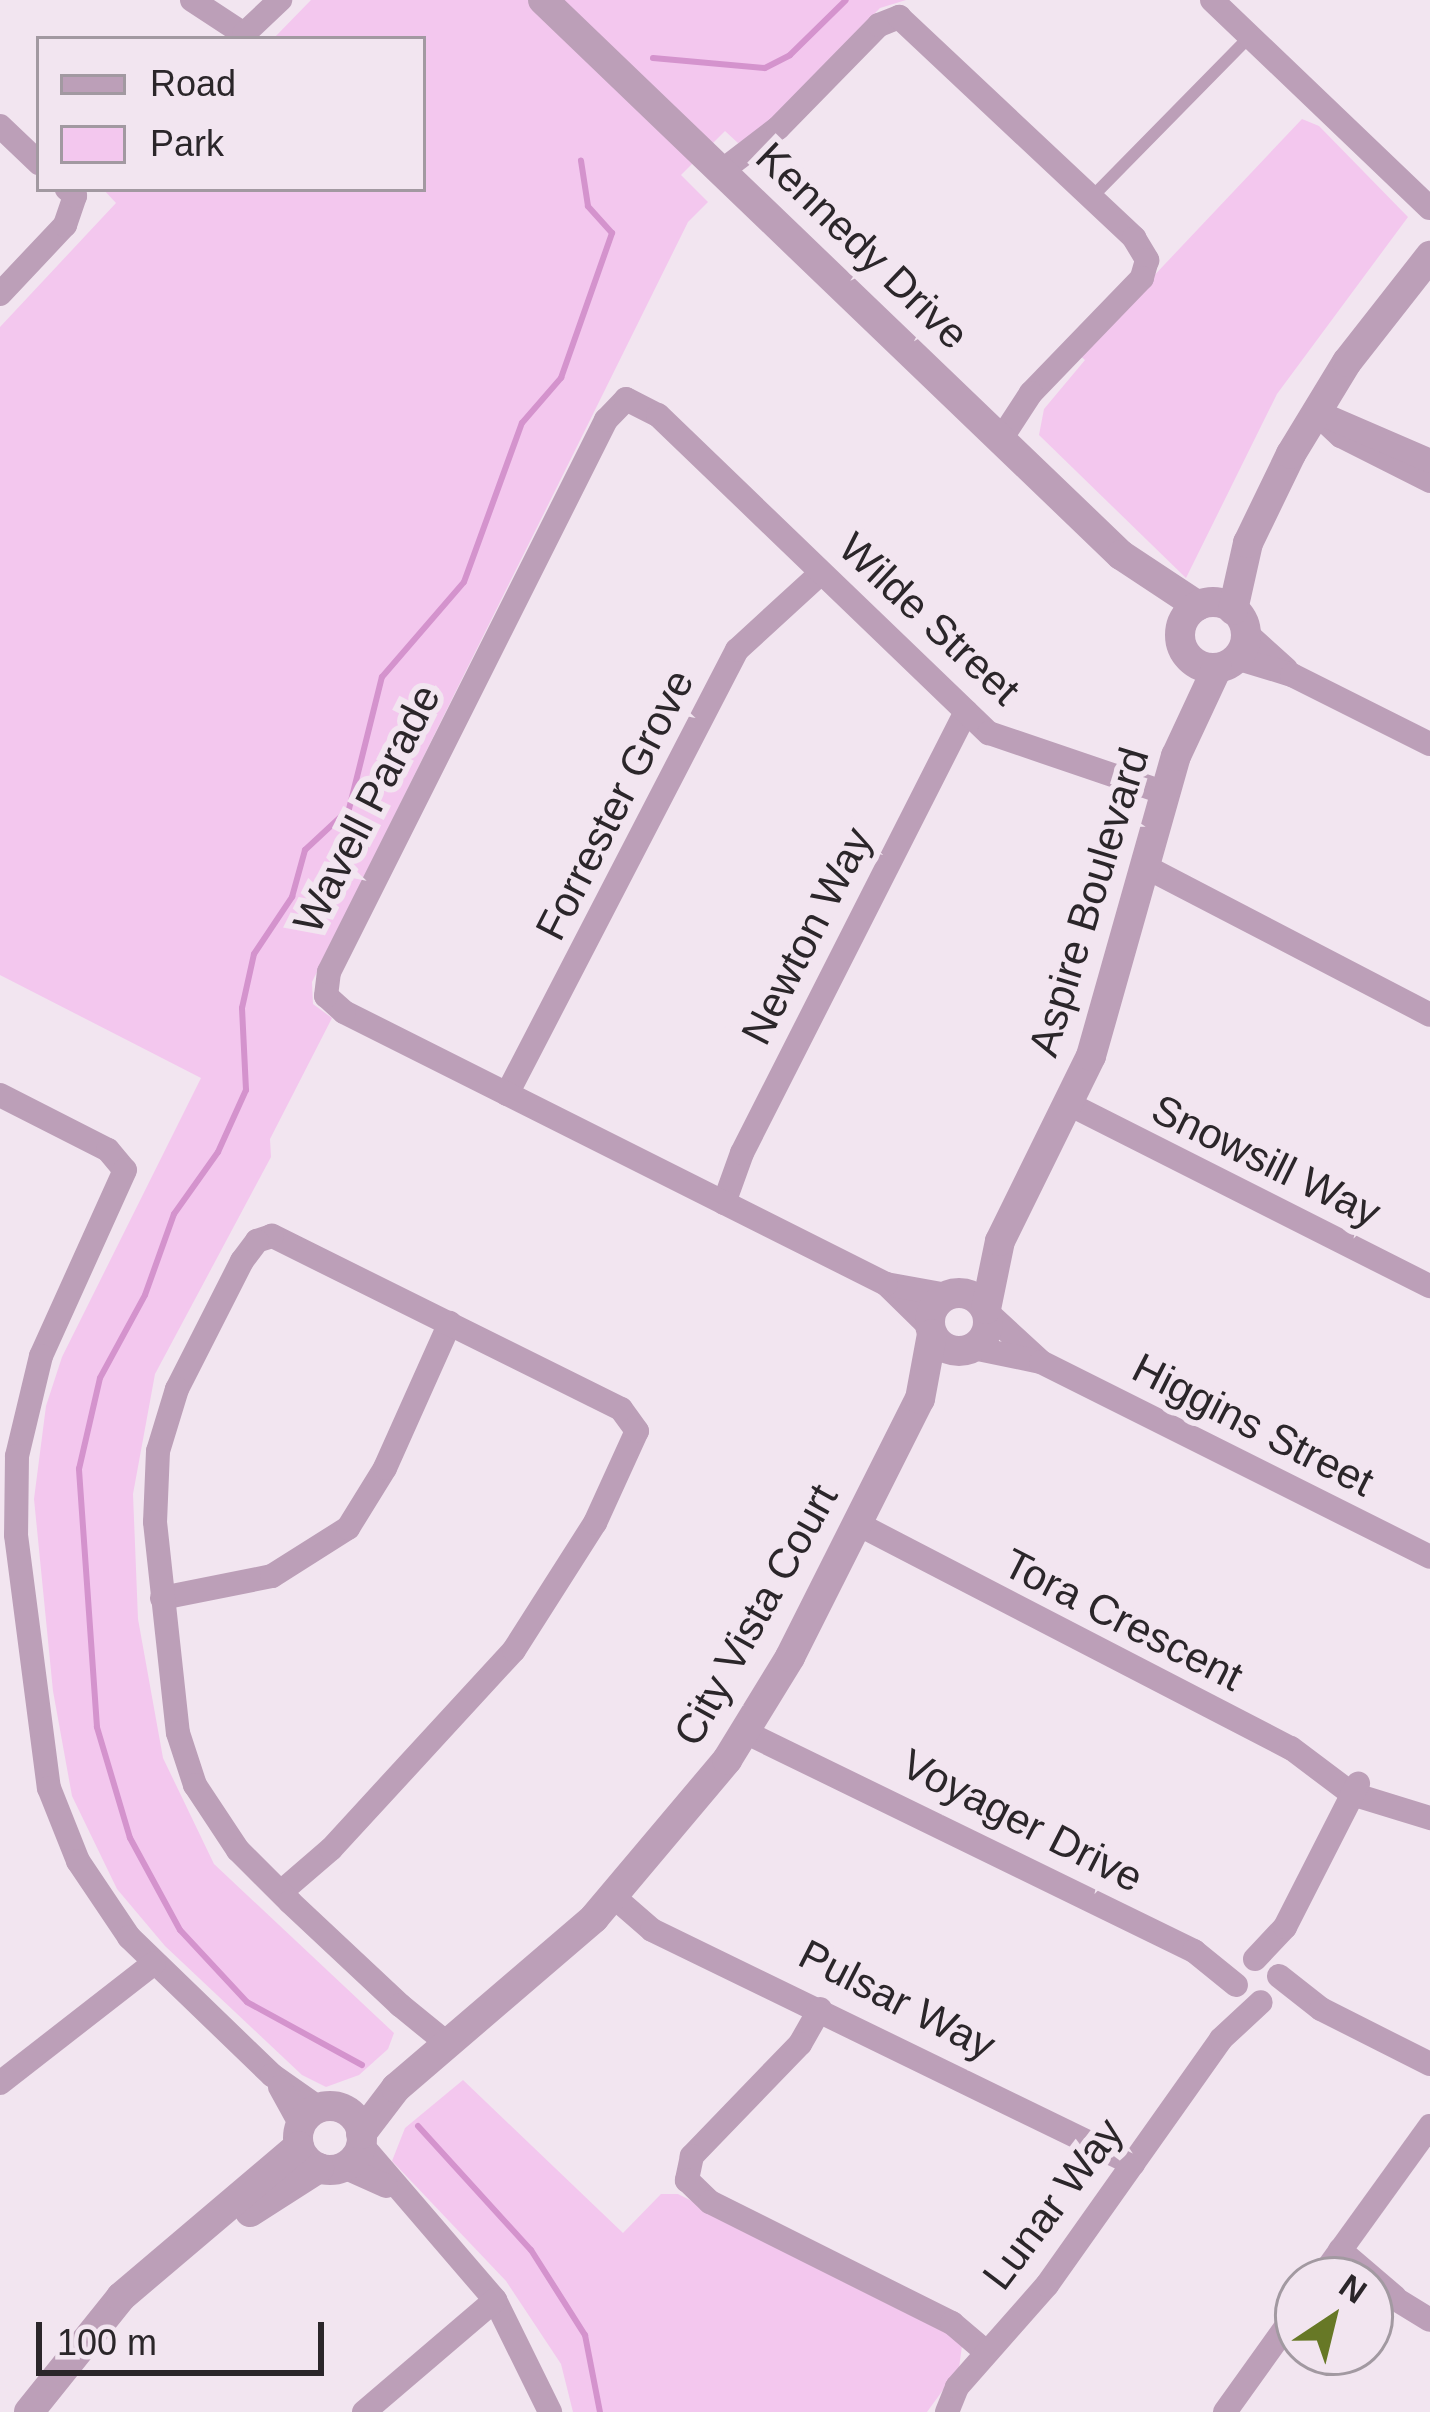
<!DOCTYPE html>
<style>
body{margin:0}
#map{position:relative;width:1430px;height:2412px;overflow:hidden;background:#f2e5f0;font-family:Arial,sans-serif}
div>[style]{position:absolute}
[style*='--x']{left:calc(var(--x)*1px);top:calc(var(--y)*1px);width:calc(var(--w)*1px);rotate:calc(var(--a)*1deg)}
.green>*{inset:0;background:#f3c7ee}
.stream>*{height:6px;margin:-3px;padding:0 3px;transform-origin:3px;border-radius:3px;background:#d493cd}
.service>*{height:12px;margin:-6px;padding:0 6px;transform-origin:6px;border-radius:6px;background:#bc9fb8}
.minor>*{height:24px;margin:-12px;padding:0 12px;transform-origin:12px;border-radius:12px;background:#bc9fb8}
.tertiary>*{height:30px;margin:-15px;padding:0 15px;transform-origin:15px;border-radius:15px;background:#bc9fb8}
.tertiary>.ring{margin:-15px;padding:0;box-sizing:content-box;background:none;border:30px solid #bc9fb8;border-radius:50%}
span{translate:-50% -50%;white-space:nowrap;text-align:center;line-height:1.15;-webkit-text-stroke:12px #f2e5f0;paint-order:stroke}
.street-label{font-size:42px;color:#2b262a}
.legend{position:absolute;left:36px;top:36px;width:390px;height:156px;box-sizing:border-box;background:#f2e5f0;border:3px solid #a299a1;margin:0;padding:15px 21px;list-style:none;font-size:36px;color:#2b262a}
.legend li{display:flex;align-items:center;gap:24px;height:60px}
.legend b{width:60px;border:3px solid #a299a1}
.north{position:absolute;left:1274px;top:2256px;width:120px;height:120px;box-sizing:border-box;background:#f2e5f0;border:3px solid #a299a1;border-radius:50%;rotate:35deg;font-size:33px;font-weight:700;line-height:48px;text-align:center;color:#2b262a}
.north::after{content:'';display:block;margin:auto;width:42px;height:54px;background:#677826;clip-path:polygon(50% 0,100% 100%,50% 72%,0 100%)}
.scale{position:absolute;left:36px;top:2322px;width:288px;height:54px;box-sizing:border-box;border:6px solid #2b262a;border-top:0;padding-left:15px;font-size:36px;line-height:42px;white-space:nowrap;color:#2b262a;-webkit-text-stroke:9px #f2e5f0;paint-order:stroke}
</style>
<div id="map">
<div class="green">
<div style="clip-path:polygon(311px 0,906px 0,880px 8px,759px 131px,738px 143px,725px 131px,681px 175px,708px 202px,688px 222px,312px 982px,313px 1004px,332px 1018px,270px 1139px,271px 1157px,155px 1374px,133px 1494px,138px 1619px,163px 1758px,214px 1864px,394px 2033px,388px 2049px,359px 2075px,326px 2087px,302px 2075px,165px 1946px,117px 1889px,72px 1796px,53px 1691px,34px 1499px,46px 1406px,62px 1357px,201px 1078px,0 975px,0 327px,116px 203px,103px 189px,423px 189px,423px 39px,273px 39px)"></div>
<div style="clip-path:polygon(1302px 119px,1319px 126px,1408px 217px,1277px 394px,1186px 578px,1039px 435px,1044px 409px,1085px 360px,1079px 355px)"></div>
<div style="clip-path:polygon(463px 2080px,623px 2233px,661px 2194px,678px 2194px,946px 2329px,962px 2346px,959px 2368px,927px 2412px,573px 2412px,561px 2364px,506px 2281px,392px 2161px,405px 2128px)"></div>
</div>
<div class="stream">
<div style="--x:653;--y:58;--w:112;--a:5.1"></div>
<div style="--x:765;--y:68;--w:28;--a:-27"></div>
<div style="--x:790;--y:55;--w:78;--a:-44.5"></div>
<div style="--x:362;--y:2065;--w:131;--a:-151.3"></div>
<div style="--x:247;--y:2002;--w:98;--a:-132.9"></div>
<div style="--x:180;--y:1930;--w:105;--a:-118.5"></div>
<div style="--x:130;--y:1838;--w:116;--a:-106.6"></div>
<div style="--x:97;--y:1727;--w:259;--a:-94"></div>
<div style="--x:79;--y:1469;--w:93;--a:-77"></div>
<div style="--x:100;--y:1378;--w:94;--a:-61.5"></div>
<div style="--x:145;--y:1295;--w:86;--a:-70.3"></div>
<div style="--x:174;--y:1214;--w:76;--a:-54.6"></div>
<div style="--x:218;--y:1152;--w:68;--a:-65.7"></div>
<div style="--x:246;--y:1090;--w:82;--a:-92.8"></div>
<div style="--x:242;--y:1008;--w:55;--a:-77.5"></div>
<div style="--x:254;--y:954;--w:69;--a:-56.3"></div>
<div style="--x:292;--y:897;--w:49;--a:-74.5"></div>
<div style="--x:305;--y:850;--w:60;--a:-43"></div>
<div style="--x:349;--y:809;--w:136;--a:-76"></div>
<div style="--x:382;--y:677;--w:125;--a:-49.2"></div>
<div style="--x:464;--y:582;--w:169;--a:-70"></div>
<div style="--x:522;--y:423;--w:60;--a:-49.1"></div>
<div style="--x:561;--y:378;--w:154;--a:-70.6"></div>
<div style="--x:612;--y:233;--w:36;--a:-132"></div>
<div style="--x:588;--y:206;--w:46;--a:-98.8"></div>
<div style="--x:418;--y:2126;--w:168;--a:47.7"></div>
<div style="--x:531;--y:2250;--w:101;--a:57.6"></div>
<div style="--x:585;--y:2335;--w:78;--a:79"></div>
</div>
<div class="service">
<div style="--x:1092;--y:197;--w:224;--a:-45.5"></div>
</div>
<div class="minor">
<div style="--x:192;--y:0;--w:62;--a:33.2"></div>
<div style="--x:244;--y:34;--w:50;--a:-43.4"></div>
<div style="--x:1212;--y:0;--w:301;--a:43.7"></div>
<div style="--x:0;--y:126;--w:54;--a:43.5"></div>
<div style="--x:723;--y:170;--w:69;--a:-37.4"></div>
<div style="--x:778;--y:128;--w:144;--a:-45.6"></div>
<div style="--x:879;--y:25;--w:22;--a:-22"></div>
<div style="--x:899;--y:17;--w:323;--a:43.2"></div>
<div style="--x:1134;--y:238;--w:26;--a:59"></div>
<div style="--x:1147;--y:260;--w:19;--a:106"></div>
<div style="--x:1142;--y:278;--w:160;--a:134"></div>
<div style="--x:1031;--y:393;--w:55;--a:123.1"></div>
<div style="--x:0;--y:294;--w:95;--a:-46.7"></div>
<div style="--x:65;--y:225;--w:31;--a:-71"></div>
<div style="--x:75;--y:196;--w:11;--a:-139"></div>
<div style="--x:1315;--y:412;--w:35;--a:43"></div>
<div style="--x:1341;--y:436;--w:100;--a:26.8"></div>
<div style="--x:1317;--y:412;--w:123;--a:23.4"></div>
<div style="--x:1246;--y:633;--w:54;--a:42"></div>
<div style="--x:1236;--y:658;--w:59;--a:16.9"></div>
<div style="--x:1292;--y:675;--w:154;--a:26.6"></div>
<div style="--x:1146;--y:867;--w:320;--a:27.5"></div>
<div style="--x:507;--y:1094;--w:500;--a:-62.62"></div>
<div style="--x:737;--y:650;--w:114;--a:-42.5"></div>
<div style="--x:0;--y:1095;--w:121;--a:27"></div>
<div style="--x:108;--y:1150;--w:26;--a:50"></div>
<div style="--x:125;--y:1170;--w:204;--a:114.3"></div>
<div style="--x:41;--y:1356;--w:103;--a:103.5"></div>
<div style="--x:17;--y:1456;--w:79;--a:90.7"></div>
<div style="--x:16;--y:1535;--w:255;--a:82.6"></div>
<div style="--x:49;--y:1788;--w:79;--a:68.3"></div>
<div style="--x:78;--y:1861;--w:92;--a:56.1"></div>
<div style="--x:129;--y:1937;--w:199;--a:44"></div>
<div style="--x:272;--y:2075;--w:57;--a:35.1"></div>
<div style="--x:1069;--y:1104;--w:404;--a:26.8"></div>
<div style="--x:724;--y:1203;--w:53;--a:-70.2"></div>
<div style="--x:742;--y:1153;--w:495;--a:-63.1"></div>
<div style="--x:886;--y:1284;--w:62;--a:44.3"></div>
<div style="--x:947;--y:1295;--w:62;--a:-169.8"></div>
<div style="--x:886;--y:1284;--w:606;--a:-153.35"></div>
<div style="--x:344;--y:1012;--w:24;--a:-138"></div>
<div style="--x:326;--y:996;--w:24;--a:-83"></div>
<div style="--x:329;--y:972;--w:618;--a:-63.35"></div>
<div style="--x:606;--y:420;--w:29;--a:-46"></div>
<div style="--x:626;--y:399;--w:36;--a:27"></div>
<div style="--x:658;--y:415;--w:459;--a:43.9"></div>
<div style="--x:989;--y:733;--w:186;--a:18.8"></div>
<div style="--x:987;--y:1312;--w:71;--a:42.7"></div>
<div style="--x:973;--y:1348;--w:69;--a:11.6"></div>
<div style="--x:1041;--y:1362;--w:435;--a:26.6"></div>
<div style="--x:858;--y:1524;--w:488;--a:27.4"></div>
<div style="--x:1291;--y:1748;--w:76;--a:37"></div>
<div style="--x:1352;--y:1794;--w:82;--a:17.1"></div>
<div style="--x:162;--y:1598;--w:112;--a:-11.3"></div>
<div style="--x:272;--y:1576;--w:90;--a:-32.3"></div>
<div style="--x:348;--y:1528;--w:70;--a:-58.3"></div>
<div style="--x:385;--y:1468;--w:159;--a:-65.9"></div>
<div style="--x:745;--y:1732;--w:500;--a:26"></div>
<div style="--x:1194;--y:1951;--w:54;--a:39"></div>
<div style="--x:281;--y:1892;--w:66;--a:-40.7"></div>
<div style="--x:331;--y:1849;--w:270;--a:-47.4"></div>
<div style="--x:514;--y:1650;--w:151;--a:-57.5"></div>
<div style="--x:595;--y:1523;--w:101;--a:-65.5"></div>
<div style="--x:637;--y:1431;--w:27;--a:-126"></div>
<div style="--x:621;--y:1409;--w:390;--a:-153.6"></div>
<div style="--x:272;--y:1236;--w:16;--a:162"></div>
<div style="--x:257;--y:1241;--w:25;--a:127"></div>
<div style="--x:242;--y:1261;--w:144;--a:116.9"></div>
<div style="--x:177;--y:1389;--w:65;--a:107"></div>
<div style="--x:158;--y:1451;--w:71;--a:92.4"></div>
<div style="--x:155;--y:1522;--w:212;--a:83.8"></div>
<div style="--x:178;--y:1733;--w:55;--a:71.9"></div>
<div style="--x:195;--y:1785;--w:78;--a:56.5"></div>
<div style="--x:238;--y:1850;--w:74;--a:45"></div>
<div style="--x:290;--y:1902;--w:151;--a:43.1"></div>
<div style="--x:400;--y:2005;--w:63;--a:39.2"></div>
<div style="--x:614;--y:1897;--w:50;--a:41"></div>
<div style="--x:652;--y:1930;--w:535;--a:25.94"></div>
<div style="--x:1255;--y:1959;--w:44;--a:-46.8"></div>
<div style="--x:1285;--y:1927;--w:161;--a:-63"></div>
<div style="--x:1279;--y:1976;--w:53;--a:38.2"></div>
<div style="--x:1321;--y:2009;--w:122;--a:26.8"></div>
<div style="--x:820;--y:2009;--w:40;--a:119.7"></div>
<div style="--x:800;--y:2044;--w:156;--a:134"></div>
<div style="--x:692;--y:2156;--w:25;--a:102"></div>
<div style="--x:687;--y:2180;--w:32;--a:44"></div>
<div style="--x:710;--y:2202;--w:271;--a:26.6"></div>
<div style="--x:952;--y:2323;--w:45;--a:40.5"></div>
<div style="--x:0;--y:2083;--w:195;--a:-37.9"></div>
<div style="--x:280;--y:2087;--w:43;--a:61.1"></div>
<div style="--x:361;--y:2144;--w:206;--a:49.3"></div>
<div style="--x:495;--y:2300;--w:125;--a:63.8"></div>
<div style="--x:344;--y:2167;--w:46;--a:24.3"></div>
<div style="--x:1340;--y:2250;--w:72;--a:40.5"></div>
<div style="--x:1319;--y:2280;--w:190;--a:-54.2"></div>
<div style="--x:1381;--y:2290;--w:57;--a:31.5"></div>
<div style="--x:364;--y:2412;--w:172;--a:-40.5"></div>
<div style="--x:947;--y:2412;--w:27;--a:-68"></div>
<div style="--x:957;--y:2387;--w:136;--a:-48.6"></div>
<div style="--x:1047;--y:2285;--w:301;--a:-54.7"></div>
<div style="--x:1221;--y:2039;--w:54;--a:-42.8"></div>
<div style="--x:1225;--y:2412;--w:125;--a:-54.4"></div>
</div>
<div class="tertiary">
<div style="--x:543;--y:0;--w:801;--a:43.84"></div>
<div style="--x:1121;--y:555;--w:92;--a:33.5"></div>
<div class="ring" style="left:1180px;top:602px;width:36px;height:36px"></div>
<div style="--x:1233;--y:610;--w:69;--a:-77.4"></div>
<div style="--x:1248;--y:543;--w:99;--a:-64.2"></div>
<div style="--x:1291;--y:454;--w:108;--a:-58.7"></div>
<div style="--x:1347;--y:362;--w:135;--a:-51.9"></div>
<div class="ring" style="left:930px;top:1293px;width:28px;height:28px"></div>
<div style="--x:986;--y:1309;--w:69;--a:-78.4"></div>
<div style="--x:1000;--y:1241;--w:206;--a:-63.8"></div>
<div style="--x:1091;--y:1056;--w:312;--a:-74.2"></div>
<div style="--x:1176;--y:756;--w:97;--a:-65"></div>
<div class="ring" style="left:298px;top:2106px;width:34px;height:34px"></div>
<div style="--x:361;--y:2134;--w:58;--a:-52.7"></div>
<div style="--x:396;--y:2088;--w:261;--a:-40.6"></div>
<div style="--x:594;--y:1918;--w:207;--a:-49.9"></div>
<div style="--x:727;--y:1760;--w:121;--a:-58.5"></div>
<div style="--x:790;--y:1657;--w:289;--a:-63.3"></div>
<div style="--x:920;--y:1399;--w:66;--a:-79.5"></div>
<div style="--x:250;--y:2212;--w:82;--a:-32.5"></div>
<div style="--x:29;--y:2412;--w:147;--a:-51.3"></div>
<div style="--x:121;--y:2297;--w:233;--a:-40.3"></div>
</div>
<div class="street-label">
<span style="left:862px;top:246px;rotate:44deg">Kennedy Drive</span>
<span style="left:929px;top:619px;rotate:43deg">Wilde Street</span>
<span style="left:615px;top:805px;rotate:-63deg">Forrester Grove</span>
<span style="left:367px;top:809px;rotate:-63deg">Wavell Parade</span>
<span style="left:1089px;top:902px;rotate:-73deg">Aspire Boulevard</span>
<span style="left:807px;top:936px;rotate:-63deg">Newton Way</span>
<span style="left:1266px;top:1161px;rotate:26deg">Snowsill Way</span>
<span style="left:1253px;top:1425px;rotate:27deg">Higgins Street</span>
<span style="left:756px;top:1615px;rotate:-61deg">City Vista Court</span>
<span style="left:1123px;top:1620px;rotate:27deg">Tora Crescent</span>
<span style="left:1022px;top:1821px;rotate:27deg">Voyager Drive</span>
<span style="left:897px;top:2000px;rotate:27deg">Pulsar Way</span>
<span style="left:1053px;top:2204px;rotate:-53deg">Lunar Way</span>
</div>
<ul class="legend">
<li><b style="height:15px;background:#bc9fb8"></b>Road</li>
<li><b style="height:33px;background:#f3c7ee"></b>Park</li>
</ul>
<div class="north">N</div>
<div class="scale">100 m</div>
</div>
